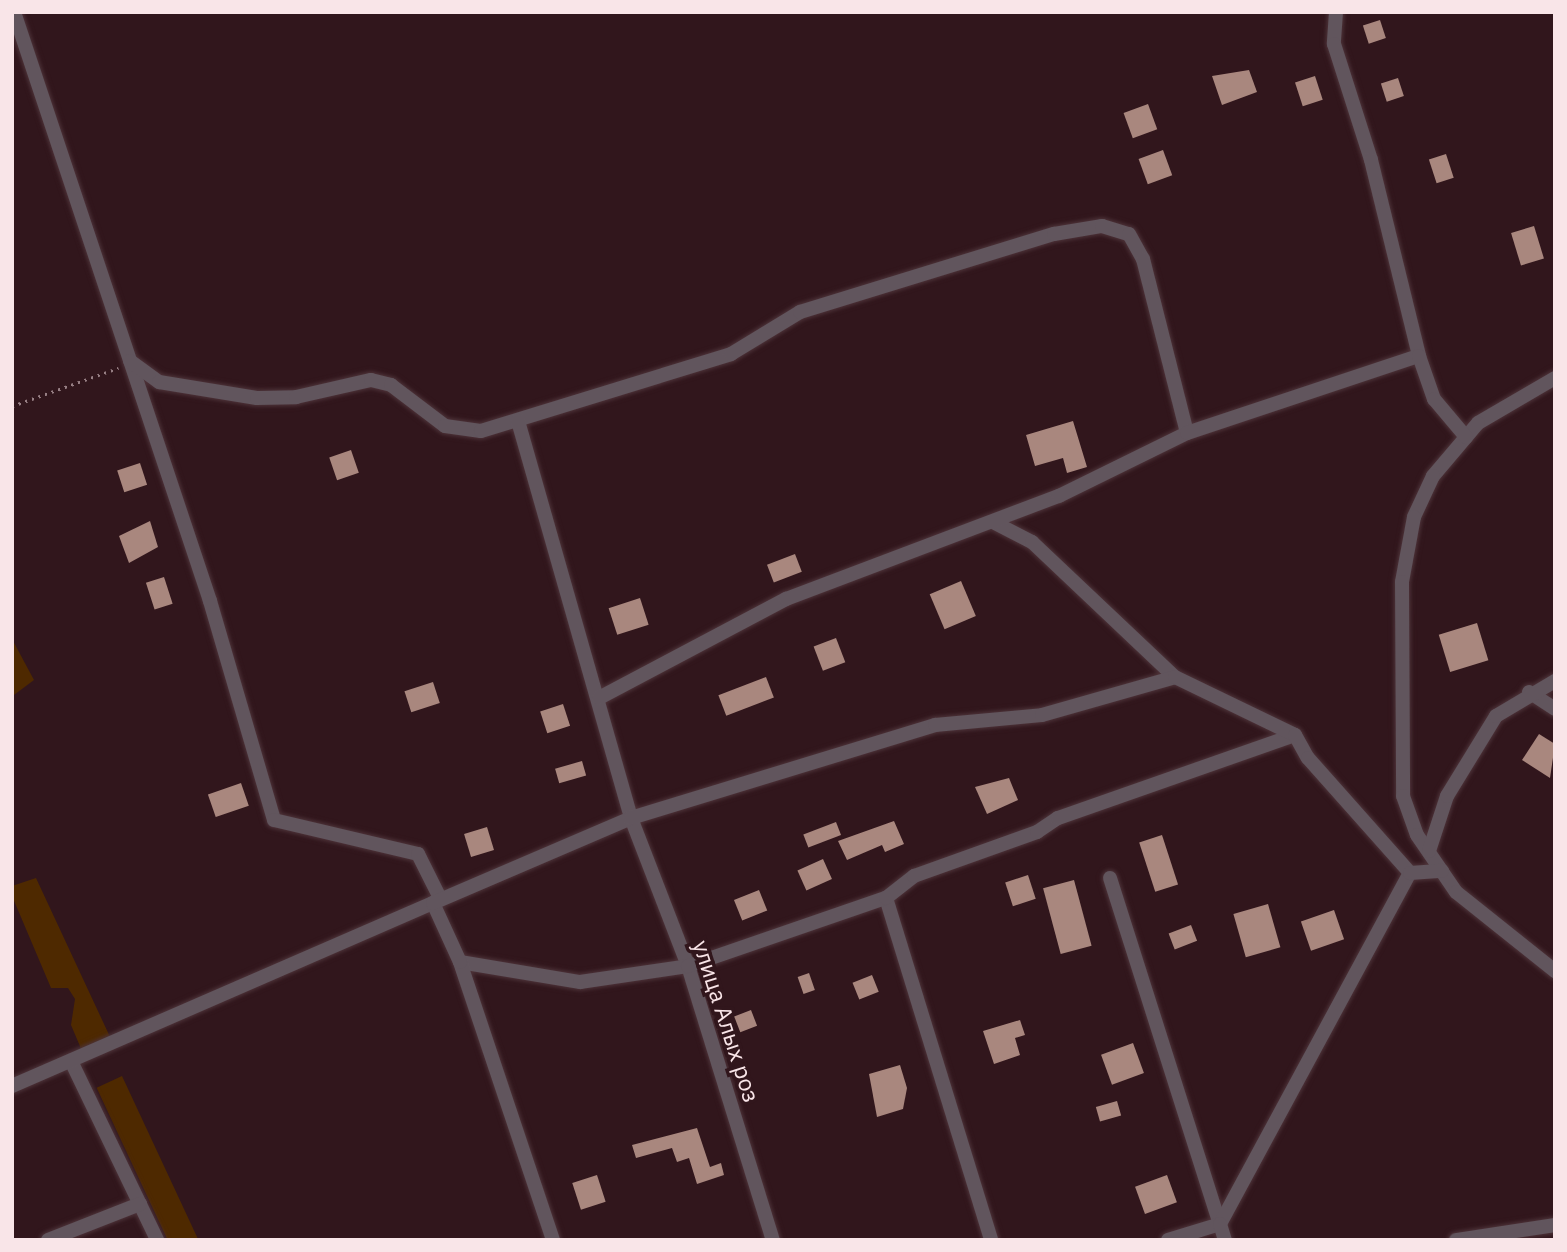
<!DOCTYPE html>
<meta charset="utf-8">
<style>
body{margin:0}
#map{position:relative;width:1567px;height:1252px;overflow:hidden;background:#31161c;font-family:"IBM Plex Sans",sans-serif}
div>[style]{position:absolute}
[style*='--x']{left:calc(var(--x)*1px);top:calc(var(--y)*1px);width:calc(var(--w)*1px);rotate:calc(var(--a)*1deg)}
.green>*{inset:0;background:#4e2900;transform-origin:0 0}
.building>*{inset:0;background:#a9877e;transform-origin:0 0}
.path>*{height:2.5px;margin-top:-1.25px;transform-origin:0;background:repeating-linear-gradient(90deg,#977f84 0 2px,transparent 0 7px)}
.roads{filter:drop-shadow(0 0 2px #4d3339) drop-shadow(0 0 2px #4d3339)}
.minor>*{height:14px;margin:-7px;padding:0 7px;transform-origin:7px;border-radius:7px;background:#61555d}
span{translate:-50% -50%;white-space:nowrap;text-align:center;line-height:1.15;-webkit-text-stroke:7px #31161c;paint-order:stroke}
.street-label{font-size:23px;color:#f9e5e8}
.frame{position:absolute;inset:0;border:14px solid #f9e5e8;pointer-events:none}
</style>
<div id="map">
<div class="green">
<div style="clip-path:polygon(12px 639px,34px 680px,14px 695px,12px 695px)"></div>
<div style="clip-path:polygon(36px 878px,111px 1039px,82px 1051px,71px 1025px,75px 999px,68px 988px,51px 988px,12px 896px,12px 886px)"></div>
<div style="left:122px;top:1076px;width:182px;height:28px;rotate:65deg"></div>
</div>
<div class="building">
<div style="left:1380px;top:20px;width:19px;height:18px;rotate:72deg"></div>
<div style="clip-path:polygon(1249px 70px,1257px 92px,1222px 105px,1212px 76px)"></div>
<div style="left:1315px;top:76px;width:25px;height:21px;rotate:72deg"></div>
<div style="left:1398px;top:78px;width:19px;height:18px;rotate:72deg"></div>
<div style="left:1148px;top:104px;width:27px;height:26px;rotate:70deg"></div>
<div style="left:1163px;top:150px;width:27px;height:26px;rotate:70deg"></div>
<div style="left:1446px;top:154px;width:25px;height:18px;rotate:72deg"></div>
<div style="left:1534px;top:226px;width:34px;height:24px;rotate:73deg"></div>
<div style="clip-path:polygon(1073px 421px,1087px 467px,1067px 473px,1063px 458px,1035px 466px,1026px 435px)"></div>
<div style="left:351px;top:450px;width:24px;height:23px;rotate:71deg"></div>
<div style="left:140px;top:463px;width:23px;height:24px;rotate:72deg"></div>
<div style="clip-path:polygon(150px 521px,158px 547px,129px 563px,119px 536px)"></div>
<div style="left:795px;top:554px;width:19px;height:30px;rotate:69deg"></div>
<div style="left:164px;top:577px;width:28px;height:19px;rotate:72deg"></div>
<div style="left:961px;top:581px;width:38px;height:34px;rotate:67deg"></div>
<div style="left:640px;top:598px;width:28px;height:33px;rotate:72deg"></div>
<div style="left:1477px;top:623px;width:39px;height:40px;rotate:73deg"></div>
<div style="left:836px;top:638px;width:26px;height:24px;rotate:69deg"></div>
<div style="left:766px;top:677px;width:22px;height:51px;rotate:69deg"></div>
<div style="left:433px;top:682px;width:22px;height:30px;rotate:72deg"></div>
<div style="left:563px;top:704px;width:23px;height:24px;rotate:72deg"></div>
<div style="clip-path:polygon(1539px 734px,1555px 744px,1550px 778px,1522px 760px)"></div>
<div style="left:582px;top:761px;width:15px;height:28px;rotate:74deg"></div>
<div style="clip-path:polygon(1009px 778px,1018px 800px,987px 814px,975px 787px)"></div>
<div style="left:241px;top:783px;width:24px;height:35px;rotate:71deg"></div>
<div style="clip-path:polygon(894px 821px,904px 844px,885px 852px,882px 845px,847px 860px,838px 841px)"></div>
<div style="left:836px;top:822px;width:14px;height:35px;rotate:69deg"></div>
<div style="left:487px;top:827px;width:24px;height:24px;rotate:73deg"></div>
<div style="left:1162px;top:835px;width:52px;height:24px;rotate:72deg"></div>
<div style="left:823px;top:859px;width:22px;height:28px;rotate:66deg"></div>
<div style="left:1028px;top:875px;width:25px;height:24px;rotate:72deg"></div>
<div style="left:1074px;top:880px;width:68px;height:32px;rotate:75deg"></div>
<div style="left:759px;top:890px;width:22px;height:27px;rotate:68deg"></div>
<div style="left:1268px;top:904px;width:45px;height:36px;rotate:74deg"></div>
<div style="left:1334px;top:910px;width:31px;height:35px;rotate:71deg"></div>
<div style="left:1191px;top:925px;width:17px;height:24px;rotate:69deg"></div>
<div style="left:809px;top:973px;width:18px;height:12px;rotate:71deg"></div>
<div style="left:872px;top:975px;width:18px;height:21px;rotate:68deg"></div>
<div style="left:751px;top:1010px;width:17px;height:18px;rotate:69deg"></div>
<div style="clip-path:polygon(1020px 1020px,1025px 1035px,1015px 1038px,1020px 1055px,994px 1064px,983px 1031px)"></div>
<div style="left:1133px;top:1043px;width:32px;height:34px;rotate:70deg"></div>
<div style="clip-path:polygon(900px 1065px,907px 1088px,903px 1109px,877px 1117px,869px 1074px)"></div>
<div style="left:1117px;top:1101px;width:15px;height:22px;rotate:74deg"></div>
<div style="clip-path:polygon(697px 1128px,710px 1167px,721px 1163px,724px 1175px,697px 1184px,689px 1158px,677px 1162px,672px 1148px,636px 1158px,632px 1145px)"></div>
<div style="left:597px;top:1175px;width:28px;height:26px;rotate:72deg"></div>
<div style="left:1167px;top:1175px;width:29px;height:34px;rotate:70deg"></div>
</div>
<div class="path">
<div style="--x:12;--y:406;--w:113;--a:-19.7"></div>
</div>
<div class="roads">
<div class="minor">
<div style="--x:14;--y:12;--w:621;--a:71.59"></div>
<div style="--x:210;--y:601;--w:228;--a:73.7"></div>
<div style="--x:274;--y:820;--w:148;--a:13.3"></div>
<div style="--x:418;--y:854;--w:49;--a:63.4"></div>
<div style="--x:1336;--y:12;--w:32;--a:94"></div>
<div style="--x:1334;--y:44;--w:122;--a:72.3"></div>
<div style="--x:1371;--y:160;--w:202;--a:76.2"></div>
<div style="--x:130;--y:361;--w:36;--a:36"></div>
<div style="--x:159;--y:382;--w:99;--a:9.3"></div>
<div style="--x:257;--y:398;--w:39;--a:-1"></div>
<div style="--x:296;--y:397;--w:77;--a:-12.8"></div>
<div style="--x:371;--y:380;--w:21;--a:14"></div>
<div style="--x:391;--y:385;--w:68;--a:37.2"></div>
<div style="--x:445;--y:426;--w:36;--a:8"></div>
<div style="--x:481;--y:431;--w:262;--a:-17.1"></div>
<div style="--x:731;--y:354;--w:81;--a:-31.3"></div>
<div style="--x:800;--y:312;--w:266;--a:-17.1"></div>
<div style="--x:1054;--y:234;--w:49;--a:-9.5"></div>
<div style="--x:1102;--y:226;--w:28;--a:17"></div>
<div style="--x:1129;--y:234;--w:29;--a:61"></div>
<div style="--x:1143;--y:259;--w:179;--a:75.8"></div>
<div style="--x:1555;--y:378;--w:89;--a:149.7"></div>
<div style="--x:1478;--y:423;--w:70;--a:130.3"></div>
<div style="--x:1433;--y:476;--w:45;--a:114.9"></div>
<div style="--x:1414;--y:517;--w:66;--a:100.5"></div>
<div style="--x:1402;--y:582;--w:214;--a:89.7"></div>
<div style="--x:1403;--y:796;--w:41;--a:70.3"></div>
<div style="--x:1417;--y:835;--w:69;--a:55.6"></div>
<div style="--x:1456;--y:892;--w:127;--a:38.6"></div>
<div style="--x:518;--y:421;--w:413;--a:74.1"></div>
<div style="--x:631;--y:818;--w:159;--a:68.9"></div>
<div style="--x:688;--y:966;--w:287;--a:72.8"></div>
<div style="--x:995;--y:523;--w:42;--a:27.2"></div>
<div style="--x:1032;--y:542;--w:197;--a:43.4"></div>
<div style="--x:1529;--y:692;--w:31;--a:33"></div>
<div style="--x:599;--y:698;--w:212;--a:-27.9"></div>
<div style="--x:786;--y:599;--w:292;--a:-20.7"></div>
<div style="--x:1059;--y:496;--w:143;--a:-26.2"></div>
<div style="--x:1187;--y:433;--w:244;--a:-18.4"></div>
<div style="--x:1419;--y:356;--w:46;--a:70.8"></div>
<div style="--x:1434;--y:399;--w:50;--a:49.9"></div>
<div style="--x:1429;--y:851;--w:58;--a:-71.9"></div>
<div style="--x:1447;--y:796;--w:94;--a:-58.5"></div>
<div style="--x:1496;--y:716;--w:69;--a:-30.7"></div>
<div style="--x:1110;--y:878;--w:363;--a:72.4"></div>
<div style="--x:1220;--y:1224;--w:399;--a:-61.6"></div>
<div style="--x:886;--y:898;--w:358;--a:72.9"></div>
<div style="--x:460;--y:962;--w:122;--a:9.5"></div>
<div style="--x:580;--y:982;--w:109;--a:-8.4"></div>
<div style="--x:688;--y:966;--w:209;--a:-19"></div>
<div style="--x:886;--y:898;--w:36;--a:-38"></div>
<div style="--x:914;--y:876;--w:131;--a:-19.7"></div>
<div style="--x:1037;--y:832;--w:25;--a:-34"></div>
<div style="--x:1058;--y:818;--w:251;--a:-19.3"></div>
<div style="--x:71;--y:1061;--w:199;--a:64.3"></div>
<div style="--x:12;--y:1086;--w:459;--a:-23.5"></div>
<div style="--x:48;--y:1240;--w:99;--a:-21.4"></div>
<div style="--x:553;--y:1240;--w:293;--a:-108.5"></div>
<div style="--x:460;--y:962;--w:65;--a:-114.6"></div>
<div style="--x:433;--y:903;--w:215;--a:-23.2"></div>
<div style="--x:631;--y:818;--w:318;--a:-17"></div>
<div style="--x:935;--y:725;--w:107;--a:-5.3"></div>
<div style="--x:1042;--y:715;--w:138;--a:-15.9"></div>
<div style="--x:1175;--y:677;--w:133;--a:25.8"></div>
<div style="--x:1295;--y:735;--w:26;--a:61"></div>
<div style="--x:1308;--y:758;--w:154;--a:48.4"></div>
<div style="--x:1410;--y:873;--w:32;--a:-4"></div>
<div style="--x:1168;--y:1240;--w:54;--a:-17.1"></div>
<div style="--x:1220;--y:1224;--w:17;--a:73"></div>
<div style="--x:1456;--y:1240;--w:100;--a:-8.6"></div>
</div>
</div>
<div class="street-label">
<span style="left:727px;top:1021px;rotate:72deg">улица Алых роз</span>
</div>
<div class="frame"></div>
</div>
